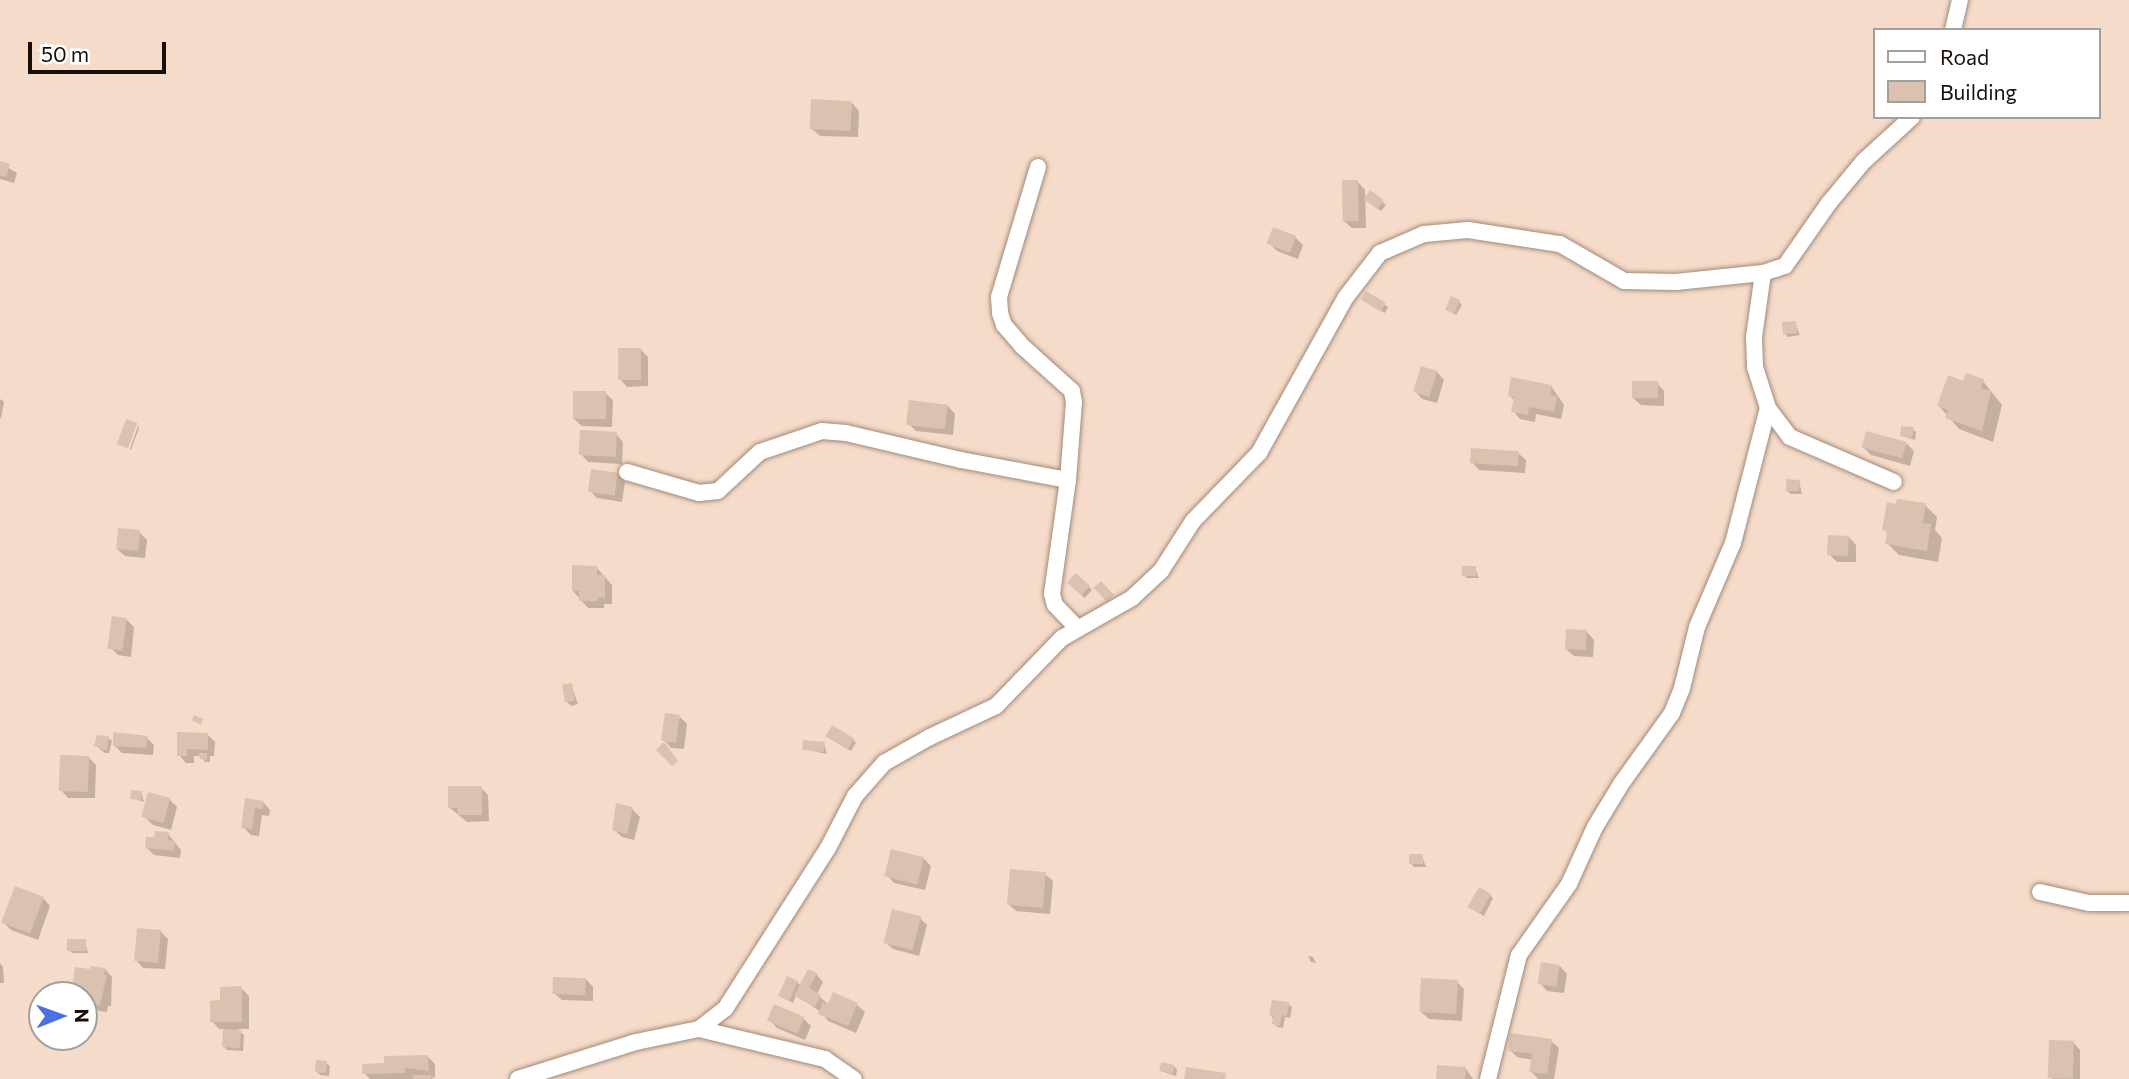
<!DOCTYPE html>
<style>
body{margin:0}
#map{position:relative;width:2129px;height:1079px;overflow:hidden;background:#f5dbc9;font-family:Commissioner,sans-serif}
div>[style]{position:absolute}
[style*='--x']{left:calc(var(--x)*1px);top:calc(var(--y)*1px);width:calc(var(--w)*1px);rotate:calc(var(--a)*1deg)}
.shadow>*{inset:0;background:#0003;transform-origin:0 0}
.building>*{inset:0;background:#dbc2b0;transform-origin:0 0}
.roads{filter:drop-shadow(0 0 2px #a28a79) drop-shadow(0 0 2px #a28a79)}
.minor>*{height:16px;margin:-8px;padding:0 8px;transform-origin:8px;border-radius:8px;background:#fff}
span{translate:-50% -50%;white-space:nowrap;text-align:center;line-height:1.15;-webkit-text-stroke:5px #fff;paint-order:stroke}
.legend{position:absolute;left:1873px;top:28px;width:228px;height:91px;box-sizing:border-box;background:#fff;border:2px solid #a39f9d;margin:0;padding:9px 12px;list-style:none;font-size:21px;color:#180f09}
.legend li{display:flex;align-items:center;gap:14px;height:35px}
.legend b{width:35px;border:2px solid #a39f9d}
.north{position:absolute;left:28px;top:981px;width:70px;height:70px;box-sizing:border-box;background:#fff;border:2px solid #a39f9d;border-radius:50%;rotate:89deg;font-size:19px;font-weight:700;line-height:28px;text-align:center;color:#180f09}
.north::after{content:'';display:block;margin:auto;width:24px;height:32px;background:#4c70e4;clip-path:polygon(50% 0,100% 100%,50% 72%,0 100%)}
.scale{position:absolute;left:28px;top:42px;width:138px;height:32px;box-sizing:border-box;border:4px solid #180f09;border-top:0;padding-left:9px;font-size:21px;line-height:24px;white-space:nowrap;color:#180f09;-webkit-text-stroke:5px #fff;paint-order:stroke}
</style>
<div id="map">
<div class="shadow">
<div style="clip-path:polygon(852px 103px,859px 111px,858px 137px,820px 136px,812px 129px)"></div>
<div style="clip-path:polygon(0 163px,17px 173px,14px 183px,0 179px)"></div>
<div style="clip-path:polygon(1358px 182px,1365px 190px,1366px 228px,1352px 228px,1344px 221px)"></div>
<div style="clip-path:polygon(1371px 192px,1386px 205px,1381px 211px,1369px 202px)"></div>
<div style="clip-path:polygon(1295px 237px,1303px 245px,1298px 259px,1277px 251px,1269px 243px)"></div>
<div style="clip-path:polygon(1366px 293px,1388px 307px,1385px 313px,1366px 302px)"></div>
<div style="clip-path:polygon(1459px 302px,1462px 305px,1456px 315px,1450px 311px)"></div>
<div style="clip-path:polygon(1795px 323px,1800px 335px,1788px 337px,1785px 334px)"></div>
<div style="clip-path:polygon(640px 349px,648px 357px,648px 386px,627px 387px,620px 379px)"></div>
<div style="clip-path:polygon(1437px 372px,1444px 380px,1437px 403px,1422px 399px,1415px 391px)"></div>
<div style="clip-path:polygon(1983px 381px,2002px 405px,1993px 442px,1959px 429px,1939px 406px,1964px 383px)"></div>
<div style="clip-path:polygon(1657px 383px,1664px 391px,1664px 406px,1641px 405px,1633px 398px)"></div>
<div style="clip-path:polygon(1551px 386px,1564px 405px,1561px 419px,1536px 414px,1535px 422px,1520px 419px,1513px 411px,1515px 401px,1509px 395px)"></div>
<div style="clip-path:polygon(605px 393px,613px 400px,612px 427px,582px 426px,574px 419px)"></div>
<div style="clip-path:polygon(0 399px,4px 402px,1px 418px,0 418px)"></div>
<div style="clip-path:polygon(948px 406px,955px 414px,953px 435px,916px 431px,909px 424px)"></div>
<div style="clip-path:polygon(138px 426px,139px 428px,131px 450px,130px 449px)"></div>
<div style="clip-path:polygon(1913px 429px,1916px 432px,1915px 440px,1902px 436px)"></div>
<div style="clip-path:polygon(616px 434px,623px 442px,622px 464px,588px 462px,581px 454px)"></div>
<div style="clip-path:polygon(1907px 444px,1914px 451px,1910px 466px,1871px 455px,1864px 448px)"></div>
<div style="clip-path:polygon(1518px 453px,1526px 460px,1525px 473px,1479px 470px,1472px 462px)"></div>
<div style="clip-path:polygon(617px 474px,625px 482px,622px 502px,597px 498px,590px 491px)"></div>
<div style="clip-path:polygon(1799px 481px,1802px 494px,1791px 494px,1787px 491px)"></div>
<div style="clip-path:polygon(1925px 505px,1937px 517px,1935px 530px,1942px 538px,1938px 562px,1899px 555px,1887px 543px,1889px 534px,1884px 529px)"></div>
<div style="clip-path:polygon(139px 532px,147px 540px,145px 558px,125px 556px,117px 549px)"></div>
<div style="clip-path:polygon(1849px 537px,1856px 545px,1856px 562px,1837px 562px,1829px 554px)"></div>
<div style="clip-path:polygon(596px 567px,612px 585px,612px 604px,604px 604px,604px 608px,588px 608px,573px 591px)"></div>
<div style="clip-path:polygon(1475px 568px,1479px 578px,1467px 578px,1464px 575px)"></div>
<div style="left:1076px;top:575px;width:22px;height:11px;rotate:43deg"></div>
<div style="clip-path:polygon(126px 619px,134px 627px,131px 657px,118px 655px,111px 648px)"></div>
<div style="clip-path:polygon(1587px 632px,1594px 640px,1593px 657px,1574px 656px,1566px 649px)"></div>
<div style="clip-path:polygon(571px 685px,578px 704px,571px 706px,567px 702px)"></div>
<div style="clip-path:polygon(680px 717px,687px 724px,684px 749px,671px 748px,664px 740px)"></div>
<div style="clip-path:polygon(179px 734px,207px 734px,215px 742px,214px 756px,210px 756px,210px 762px,205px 762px,201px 756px,194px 756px,194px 763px,186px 763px,179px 755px)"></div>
<div style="clip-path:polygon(108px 738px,112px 741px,109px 753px,105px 753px,96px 746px)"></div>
<div style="clip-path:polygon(147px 738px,154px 745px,153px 755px,122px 753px,114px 745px)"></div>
<div style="clip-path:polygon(831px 739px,853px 739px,856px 743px,851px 751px)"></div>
<div style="clip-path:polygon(824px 744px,827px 754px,804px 749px)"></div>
<div style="clip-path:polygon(88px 757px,96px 765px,95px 798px,68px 798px,61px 790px)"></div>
<div style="clip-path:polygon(481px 788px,488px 795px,489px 821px,467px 822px,450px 808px)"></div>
<div style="clip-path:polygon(141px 792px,144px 802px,132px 798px)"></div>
<div style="clip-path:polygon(169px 799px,177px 807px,171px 830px,153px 825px,145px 817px)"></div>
<div style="clip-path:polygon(247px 800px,263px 802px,270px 810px,269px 816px,262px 815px,259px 836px,251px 835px,243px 827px)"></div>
<div style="clip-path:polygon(632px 809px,640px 817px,634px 840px,622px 837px,614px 830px)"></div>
<div style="clip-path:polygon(168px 834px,181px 850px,180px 858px,154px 855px,147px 848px,155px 839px)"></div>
<div style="clip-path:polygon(1422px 856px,1426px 867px,1414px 867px,1411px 863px)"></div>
<div style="clip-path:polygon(923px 858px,931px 866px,925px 890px,894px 883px,887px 875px)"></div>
<div style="clip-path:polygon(1045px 874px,1053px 881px,1050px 914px,1016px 911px,1008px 904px)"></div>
<div style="clip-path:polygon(1490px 895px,1493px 898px,1484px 916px,1474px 910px)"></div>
<div style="clip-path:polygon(43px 898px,50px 906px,38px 940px,11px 930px,4px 923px)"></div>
<div style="clip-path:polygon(920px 918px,927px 925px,919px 956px,893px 949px,885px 942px)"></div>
<div style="clip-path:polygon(160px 931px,168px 939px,165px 969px,143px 968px,136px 960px)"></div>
<div style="clip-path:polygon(85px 941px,88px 953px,72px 953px,69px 950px)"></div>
<div style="clip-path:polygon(1308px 956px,1313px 957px,1316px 963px,1311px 962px)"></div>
<div style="clip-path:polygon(0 963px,3px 967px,4px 983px,0 983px)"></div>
<div style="clip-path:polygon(1560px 966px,1567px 974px,1564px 993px,1547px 991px,1540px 983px)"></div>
<div style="clip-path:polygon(105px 969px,112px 977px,111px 1006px,108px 1006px,107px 1012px,99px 1011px,91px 1003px,84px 1002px,84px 995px,73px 994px)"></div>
<div style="clip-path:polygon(816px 974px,823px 982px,817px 994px,829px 1005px,834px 995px,857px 1005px,865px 1012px,856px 1033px,828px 1021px,821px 1012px,796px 995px,793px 1003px,781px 996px,797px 982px,801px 986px)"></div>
<div style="clip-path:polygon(586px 979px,593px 987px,593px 1001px,562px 1000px,554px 993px)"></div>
<div style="clip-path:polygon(1457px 982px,1464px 989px,1462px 1021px,1429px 1019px,1421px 1012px)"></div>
<div style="clip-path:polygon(241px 988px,249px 996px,249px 1029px,237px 1029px,244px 1035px,243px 1051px,227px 1050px,224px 1046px,225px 1029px,219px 1029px,212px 1021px,222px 1002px)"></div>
<div style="clip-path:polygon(1288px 1004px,1292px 1007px,1290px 1018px,1285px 1017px,1283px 1028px,1277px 1027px,1271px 1015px)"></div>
<div style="clip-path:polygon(803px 1018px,811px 1026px,805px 1040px,777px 1028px,770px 1020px)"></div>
<div style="clip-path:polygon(1551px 1041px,1559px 1048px,1554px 1079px,1538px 1079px,1531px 1071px,1533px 1060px,1517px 1057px,1510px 1050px)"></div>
<div style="clip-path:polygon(2073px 1042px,2080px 1050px,2080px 1079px,2053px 1079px,2050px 1077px)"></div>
<div style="clip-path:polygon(428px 1057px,435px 1064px,435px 1078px,431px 1077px,433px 1079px,370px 1079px,364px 1073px,386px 1065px)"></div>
<div style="clip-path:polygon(326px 1063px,330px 1066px,329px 1076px,320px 1075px,317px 1072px)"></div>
<div style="clip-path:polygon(1174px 1066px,1177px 1070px,1176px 1076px,1161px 1071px)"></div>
<div style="clip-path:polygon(1466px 1069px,1473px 1079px,1438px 1079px)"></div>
</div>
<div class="building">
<div style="left:811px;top:99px;width:41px;height:30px;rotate:3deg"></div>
<div style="clip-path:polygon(0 161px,10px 164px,6px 177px,0 175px)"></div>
<div style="left:1358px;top:180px;width:41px;height:16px;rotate:89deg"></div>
<div style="left:1370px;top:190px;width:17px;height:11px;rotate:36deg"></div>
<div style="left:1273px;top:227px;width:25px;height:18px;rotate:21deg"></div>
<div style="left:1366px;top:291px;width:23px;height:10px;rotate:31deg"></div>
<div style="left:1451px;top:296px;width:10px;height:15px;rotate:24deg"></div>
<div style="left:1796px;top:321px;width:12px;height:14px;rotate:85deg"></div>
<div style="left:618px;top:348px;width:23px;height:32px"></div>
<div style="left:1421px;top:366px;width:17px;height:27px;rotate:17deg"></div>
<div style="clip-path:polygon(1966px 373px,1984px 379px,1981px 388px,1991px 391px,1982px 431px,1945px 418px,1948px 410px,1937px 406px,1948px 375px,1963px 381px)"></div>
<div style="clip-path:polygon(1511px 377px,1552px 385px,1550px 395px,1557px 396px,1554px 412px,1529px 407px,1528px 415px,1511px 412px,1514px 397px,1508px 396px)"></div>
<div style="left:1632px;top:381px;width:26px;height:17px"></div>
<div style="left:573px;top:391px;width:33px;height:28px"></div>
<div style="left:909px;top:400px;width:39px;height:25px;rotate:7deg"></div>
<div style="left:126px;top:419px;width:12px;height:27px;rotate:20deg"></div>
<div style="clip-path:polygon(1901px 426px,1914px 427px,1912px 438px,1900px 436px)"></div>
<div style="left:580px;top:430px;width:37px;height:25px;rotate:3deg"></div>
<div style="left:1866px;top:431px;width:42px;height:17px;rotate:15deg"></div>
<div style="left:1471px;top:448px;width:48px;height:15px;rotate:4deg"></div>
<div style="left:591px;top:469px;width:27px;height:23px;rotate:8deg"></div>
<div style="clip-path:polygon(1786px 479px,1800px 480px,1799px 491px,1786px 491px)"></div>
<div style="clip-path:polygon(1897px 499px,1926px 503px,1923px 523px,1931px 524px,1927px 551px,1885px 544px,1887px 531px,1882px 530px,1887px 502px,1896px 504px)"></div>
<div style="left:118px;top:528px;width:22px;height:21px;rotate:5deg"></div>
<div style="left:1828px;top:535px;width:21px;height:20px;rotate:3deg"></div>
<div style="clip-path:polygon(572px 565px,597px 566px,597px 575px,605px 575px,605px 598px,598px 597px,598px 601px,579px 601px,579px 591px,572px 591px)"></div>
<div style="left:1462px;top:566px;width:14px;height:10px"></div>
<div style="left:1076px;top:573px;width:19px;height:13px;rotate:43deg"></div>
<div style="left:1101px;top:581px;width:19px;height:10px;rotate:47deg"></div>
<div style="left:112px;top:616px;width:15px;height:33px;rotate:8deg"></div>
<div style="left:1566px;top:629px;width:21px;height:20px;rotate:3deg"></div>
<div style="left:572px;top:683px;width:18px;height:10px;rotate:81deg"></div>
<div style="left:665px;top:713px;width:15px;height:28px;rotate:8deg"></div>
<div style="left:194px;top:715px;width:10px;height:6px;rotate:24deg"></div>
<div style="left:832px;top:725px;width:26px;height:13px;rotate:31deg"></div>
<div style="clip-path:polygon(113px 732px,148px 736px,146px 748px,113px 746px)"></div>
<div style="clip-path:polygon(177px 732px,208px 733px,208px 750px,187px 749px,187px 756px,177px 756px)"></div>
<div style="clip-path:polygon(97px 735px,109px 736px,107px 751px,94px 746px)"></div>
<div style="left:803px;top:740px;width:22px;height:10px;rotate:5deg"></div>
<div style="clip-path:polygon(664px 742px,678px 761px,672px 766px,656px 750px)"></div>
<div style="clip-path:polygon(199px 753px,207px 753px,207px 760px,200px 759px)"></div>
<div style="left:60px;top:755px;width:29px;height:36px;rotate:2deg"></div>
<div style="clip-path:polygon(448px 786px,482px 786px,482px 815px,458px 815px,457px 808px,448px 808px)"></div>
<div style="left:131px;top:790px;width:11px;height:9px;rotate:5deg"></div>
<div style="left:148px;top:792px;width:23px;height:26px;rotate:15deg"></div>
<div style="clip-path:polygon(245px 798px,264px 801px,263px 809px,255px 808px,252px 829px,241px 828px)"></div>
<div style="clip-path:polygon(616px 803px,633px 807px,627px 834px,612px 830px)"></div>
<div style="clip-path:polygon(155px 831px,169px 832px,168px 840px,175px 841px,174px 851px,145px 848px,146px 837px,154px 837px)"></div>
<div style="left:891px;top:849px;width:34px;height:28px;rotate:14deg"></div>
<div style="left:1409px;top:854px;width:14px;height:10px"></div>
<div style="left:1010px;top:869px;width:36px;height:36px;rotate:5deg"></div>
<div style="left:15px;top:886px;width:31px;height:39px;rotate:21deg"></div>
<div style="left:1479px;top:887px;width:14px;height:23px;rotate:30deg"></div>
<div style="left:892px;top:909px;width:30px;height:35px;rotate:14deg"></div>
<div style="left:137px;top:928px;width:24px;height:33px;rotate:5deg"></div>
<div style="left:86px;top:939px;width:12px;height:19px;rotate:90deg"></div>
<div style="left:1541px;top:962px;width:19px;height:22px;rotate:9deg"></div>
<div style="clip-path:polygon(91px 966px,105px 968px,104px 975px,107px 975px,100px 1005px,89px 1004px,91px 997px,71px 994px,75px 967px,90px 969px)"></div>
<div style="clip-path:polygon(808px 969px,817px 973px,809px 988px,821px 995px,815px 1007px,794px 996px)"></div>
<div style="left:787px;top:976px;width:12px;height:22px;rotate:24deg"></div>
<div style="left:553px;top:977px;width:33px;height:17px;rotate:2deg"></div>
<div style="left:1421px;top:978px;width:37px;height:34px;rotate:3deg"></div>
<div style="clip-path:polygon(242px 986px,242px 1022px,210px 1022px,210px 1001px,220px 1000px,220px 987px)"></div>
<div style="clip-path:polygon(833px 992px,858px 1003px,848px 1026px,818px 1014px,823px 1002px,828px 1004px)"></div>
<div style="clip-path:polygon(1272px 1000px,1289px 1002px,1287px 1016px,1282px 1015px,1280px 1026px,1272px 1024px,1273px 1016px,1269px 1015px)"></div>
<div style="left:774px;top:1004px;width:33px;height:18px;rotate:23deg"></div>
<div style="left:223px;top:1029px;width:18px;height:18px;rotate:3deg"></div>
<div style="clip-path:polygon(1510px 1033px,1552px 1039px,1547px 1074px,1529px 1072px,1532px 1054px,1508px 1051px)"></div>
<div style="left:2049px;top:1040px;width:25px;height:38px;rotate:2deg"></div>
<div style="clip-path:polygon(428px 1055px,429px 1071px,405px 1068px,405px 1073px,362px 1074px,362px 1064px,384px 1063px,384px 1056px)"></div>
<div style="left:316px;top:1060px;width:11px;height:12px;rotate:5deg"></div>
<div style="left:1161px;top:1062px;width:14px;height:9px;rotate:12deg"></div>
<div style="clip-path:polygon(1437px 1065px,1466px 1067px,1465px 1079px,1436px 1079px)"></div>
<div style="clip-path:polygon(1186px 1067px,1226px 1073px,1225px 1079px,1184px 1079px)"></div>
<div style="left:413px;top:1075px;width:18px;height:4px"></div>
</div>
<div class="roads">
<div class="minor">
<div style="--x:1953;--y:30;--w:31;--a:-77"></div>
<div style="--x:1038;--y:167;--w:136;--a:106.7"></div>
<div style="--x:999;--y:297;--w:16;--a:86"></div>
<div style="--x:1000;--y:313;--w:13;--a:72"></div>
<div style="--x:1004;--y:325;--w:28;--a:49"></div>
<div style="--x:1022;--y:346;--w:67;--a:42"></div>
<div style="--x:1072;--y:391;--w:11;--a:80"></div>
<div style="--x:1074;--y:402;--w:78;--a:94.4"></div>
<div style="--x:1068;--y:480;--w:115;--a:98"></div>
<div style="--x:1052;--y:594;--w:11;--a:75"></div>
<div style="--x:1055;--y:605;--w:33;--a:46"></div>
<div style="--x:1763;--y:273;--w:65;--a:98"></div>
<div style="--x:1754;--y:337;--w:30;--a:88"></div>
<div style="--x:1755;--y:367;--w:43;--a:72.4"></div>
<div style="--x:1768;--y:408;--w:36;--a:53"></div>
<div style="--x:1790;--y:437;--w:113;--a:23.4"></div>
<div style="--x:627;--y:472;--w:75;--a:16.3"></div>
<div style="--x:699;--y:493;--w:19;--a:-6"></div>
<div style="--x:718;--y:491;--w:57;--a:-42.9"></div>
<div style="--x:760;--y:452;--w:65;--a:-18.7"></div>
<div style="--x:822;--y:431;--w:24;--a:5"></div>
<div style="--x:846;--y:433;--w:118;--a:13.2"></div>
<div style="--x:961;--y:460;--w:109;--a:10.6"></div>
<div style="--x:2040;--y:892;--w:50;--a:12.7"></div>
<div style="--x:2089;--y:903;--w:40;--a:0"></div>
<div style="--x:699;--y:1029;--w:130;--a:13.4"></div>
<div style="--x:825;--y:1059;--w:35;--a:35"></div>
<div style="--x:518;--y:1079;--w:124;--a:-17.4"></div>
<div style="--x:636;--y:1042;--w:64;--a:-11.7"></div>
<div style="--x:699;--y:1029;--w:33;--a:-38"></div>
<div style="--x:725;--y:1009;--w:191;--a:-57.4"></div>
<div style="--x:828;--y:848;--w:59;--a:-62.6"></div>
<div style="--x:855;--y:796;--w:44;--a:-48.7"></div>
<div style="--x:884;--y:763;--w:53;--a:-29.5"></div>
<div style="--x:930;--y:737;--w:73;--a:-25.2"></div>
<div style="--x:996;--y:706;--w:95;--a:-45.9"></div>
<div style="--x:1062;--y:638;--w:81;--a:-29.7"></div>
<div style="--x:1132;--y:598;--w:40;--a:-43"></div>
<div style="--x:1161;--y:571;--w:59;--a:-57.4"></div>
<div style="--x:1193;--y:521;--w:95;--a:-45.9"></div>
<div style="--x:1259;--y:453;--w:179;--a:-60.9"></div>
<div style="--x:1346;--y:297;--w:56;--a:-52.3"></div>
<div style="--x:1380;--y:253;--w:48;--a:-23.4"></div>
<div style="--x:1424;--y:234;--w:44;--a:-5.2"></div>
<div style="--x:1468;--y:230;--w:93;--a:8.7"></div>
<div style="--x:1560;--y:244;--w:74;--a:30"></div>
<div style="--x:1624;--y:281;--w:52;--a:1.1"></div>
<div style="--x:1676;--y:282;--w:87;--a:-5.9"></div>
<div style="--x:1763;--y:273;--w:23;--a:-18"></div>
<div style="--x:1785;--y:266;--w:77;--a:-55.1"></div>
<div style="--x:1829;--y:203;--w:55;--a:-50.2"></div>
<div style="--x:1864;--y:161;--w:65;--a:-42.5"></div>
<div style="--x:1488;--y:1079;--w:128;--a:-76"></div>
<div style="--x:1519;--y:955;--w:87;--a:-54.8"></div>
<div style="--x:1569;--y:884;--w:63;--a:-65.5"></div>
<div style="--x:1595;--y:827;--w:50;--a:-58.8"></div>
<div style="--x:1621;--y:784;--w:87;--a:-54.3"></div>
<div style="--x:1672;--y:713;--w:27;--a:-68"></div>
<div style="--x:1682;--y:688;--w:63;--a:-76.2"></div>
<div style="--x:1697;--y:627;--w:91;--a:-66.8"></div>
<div style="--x:1733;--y:543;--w:139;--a:-75.5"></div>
</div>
</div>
<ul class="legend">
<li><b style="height:9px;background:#fff"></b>Road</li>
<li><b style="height:19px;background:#dbc2b0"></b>Building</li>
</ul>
<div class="north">N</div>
<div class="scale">50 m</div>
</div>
